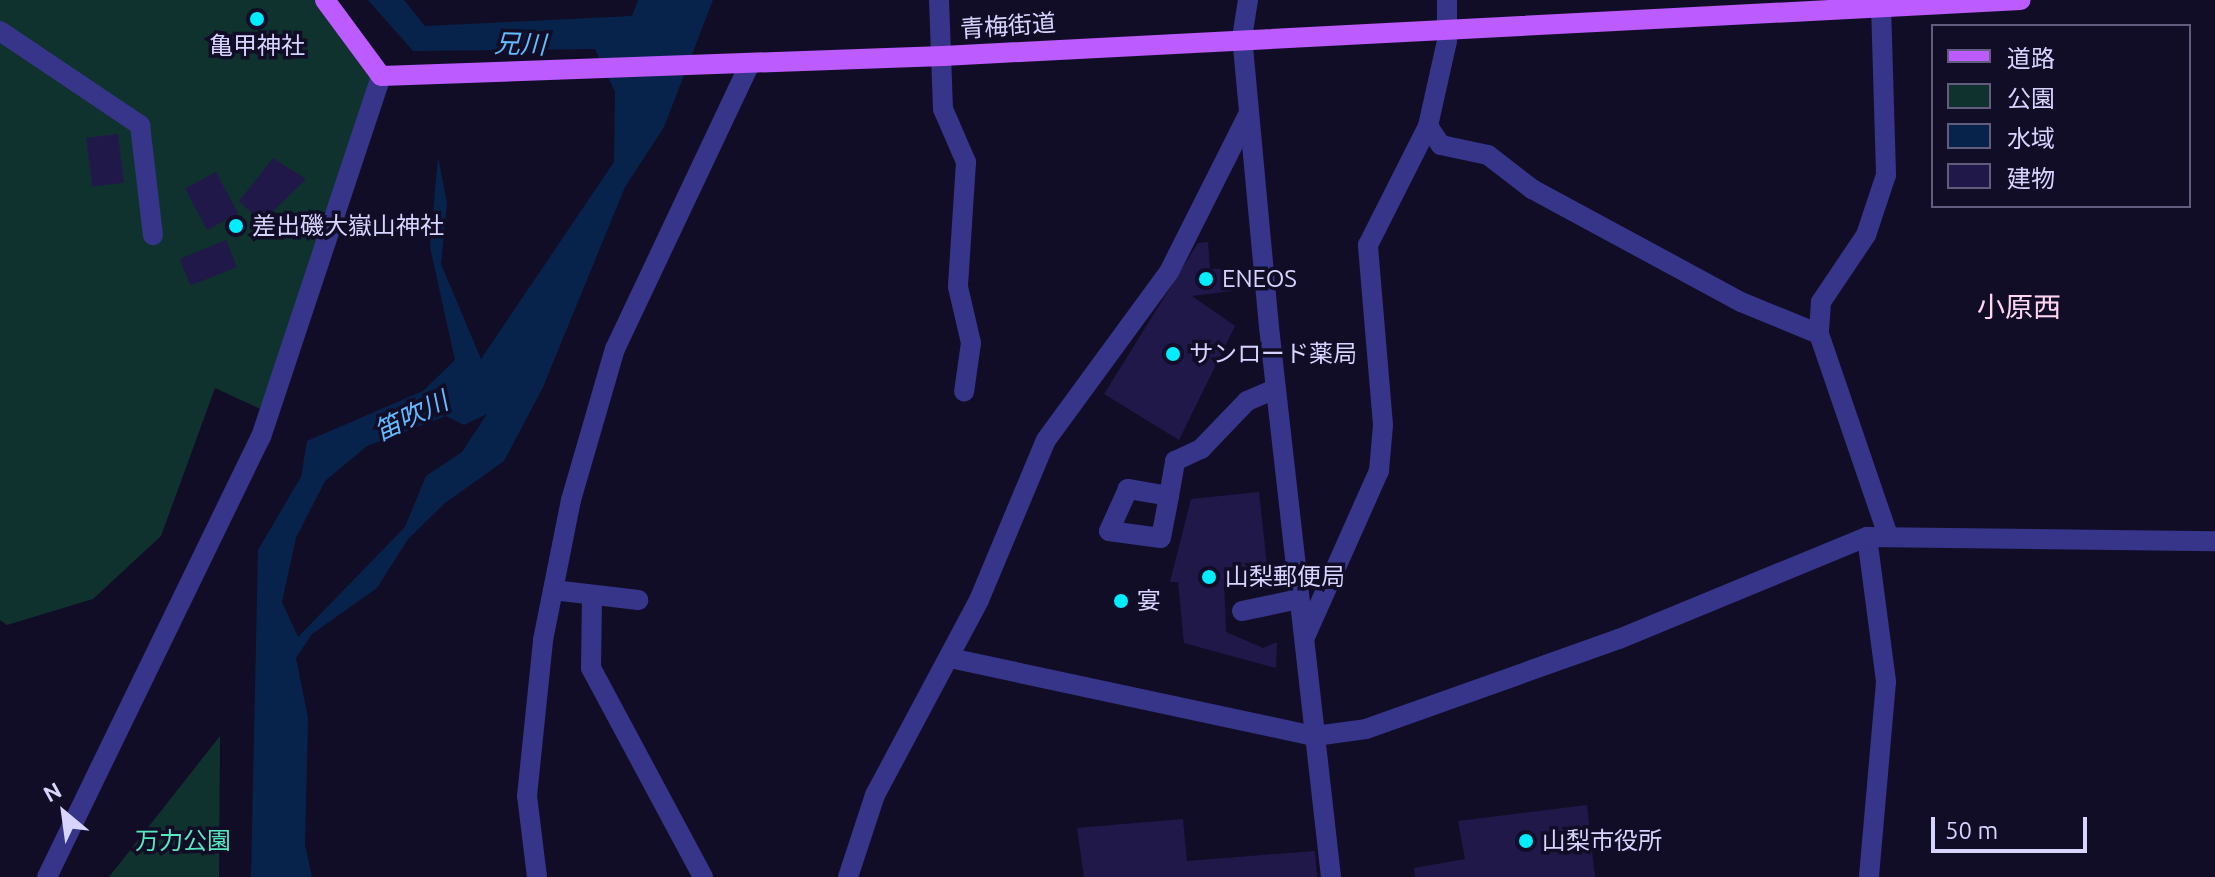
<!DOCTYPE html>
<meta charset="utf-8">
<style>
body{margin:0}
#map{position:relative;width:2215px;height:877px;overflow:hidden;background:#110d27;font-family:Ubuntu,"Noto Sans JP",sans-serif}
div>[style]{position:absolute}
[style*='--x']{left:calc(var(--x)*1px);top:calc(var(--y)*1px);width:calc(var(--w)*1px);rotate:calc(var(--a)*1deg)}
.green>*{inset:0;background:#10322f}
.water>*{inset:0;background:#08234b}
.building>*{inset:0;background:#21184a;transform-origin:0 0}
.minor>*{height:20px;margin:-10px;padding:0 10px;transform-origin:10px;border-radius:10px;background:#36358a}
.major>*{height:20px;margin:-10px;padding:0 10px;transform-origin:10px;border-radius:10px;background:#bc5bff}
.dots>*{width:22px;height:22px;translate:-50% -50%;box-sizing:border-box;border:4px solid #110d27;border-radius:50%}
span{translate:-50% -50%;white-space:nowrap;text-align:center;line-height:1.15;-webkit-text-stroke:7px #110d27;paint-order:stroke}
.street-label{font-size:24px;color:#d7d4ff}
.poi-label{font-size:24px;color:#d7d4ff}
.left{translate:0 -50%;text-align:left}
.park-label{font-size:24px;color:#57e8bf}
.water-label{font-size:26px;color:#62bbff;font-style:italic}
.quarter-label{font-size:28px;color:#ffd6f1}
.legend{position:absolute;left:1931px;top:24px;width:260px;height:184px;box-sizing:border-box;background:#110d27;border:2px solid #605d7d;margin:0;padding:10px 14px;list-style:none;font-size:24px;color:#d7d4ff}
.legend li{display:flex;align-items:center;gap:16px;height:40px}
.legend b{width:40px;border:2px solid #605d7d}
.north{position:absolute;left:24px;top:773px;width:80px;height:80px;-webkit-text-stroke:6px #110d27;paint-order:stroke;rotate:331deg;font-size:22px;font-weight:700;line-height:32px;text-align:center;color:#d7d4ff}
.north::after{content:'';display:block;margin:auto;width:28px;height:36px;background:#d7d4ff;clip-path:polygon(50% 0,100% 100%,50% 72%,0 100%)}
.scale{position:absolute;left:1931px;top:817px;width:156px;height:36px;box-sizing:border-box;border:4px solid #d7d4ff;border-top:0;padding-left:10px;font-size:24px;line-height:28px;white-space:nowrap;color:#d7d4ff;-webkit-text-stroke:6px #110d27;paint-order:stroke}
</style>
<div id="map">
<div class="green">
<div style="clip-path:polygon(0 0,325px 0,381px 76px,269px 413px,215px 388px,161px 536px,93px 599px,7px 625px,0 620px)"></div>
<div style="clip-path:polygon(220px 736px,219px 877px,109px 877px)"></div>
</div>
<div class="water">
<div style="clip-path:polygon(evenodd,368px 0,404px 0,425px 26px,632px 16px,638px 0,713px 0,664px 127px,625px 187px,543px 387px,504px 461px,445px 503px,408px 539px,377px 588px,312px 634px,296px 658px,308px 718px,305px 845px,312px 877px,251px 877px,258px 550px,301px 477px,307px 441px,423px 391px,455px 360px,430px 247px,438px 157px,447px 203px,441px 264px,481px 359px,614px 162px,615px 92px,595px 49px,413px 51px,368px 0,487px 414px,462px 452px,426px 476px,405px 527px,298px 637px,282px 602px,296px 538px,325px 481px,367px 446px,446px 416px,464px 425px,487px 414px)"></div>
</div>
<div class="building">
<div style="left:118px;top:134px;width:49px;height:32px;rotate:83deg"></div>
<div style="clip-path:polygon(273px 158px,306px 179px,261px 223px,239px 201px)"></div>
<div style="left:216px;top:172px;width:47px;height:35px;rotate:62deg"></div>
<div style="left:226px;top:240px;width:29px;height:50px;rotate:68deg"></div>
<div style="clip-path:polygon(1208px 242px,1210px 269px,1239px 268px,1240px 290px,1192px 296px,1235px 326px,1179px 440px,1104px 394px,1198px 243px)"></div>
<div style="clip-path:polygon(1259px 492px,1268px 574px,1224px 581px,1226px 632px,1263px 648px,1277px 642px,1276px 668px,1184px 643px,1178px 582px,1170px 582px,1191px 499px)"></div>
<div style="clip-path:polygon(1587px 805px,1595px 877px,1415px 877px,1414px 868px,1465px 859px,1458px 821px)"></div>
<div style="clip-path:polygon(1183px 819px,1187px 861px,1315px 851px,1317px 877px,1084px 877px,1077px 828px)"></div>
</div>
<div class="minor">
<div style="--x:939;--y:0;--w:109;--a:87.9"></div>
<div style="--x:943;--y:109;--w:58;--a:66.5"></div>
<div style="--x:966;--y:162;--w:125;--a:93.7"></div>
<div style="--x:958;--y:287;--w:57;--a:76.9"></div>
<div style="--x:971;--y:343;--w:49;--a:98.1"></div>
<div style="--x:1248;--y:0;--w:36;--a:99"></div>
<div style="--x:1242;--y:36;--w:292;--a:84.7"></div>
<div style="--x:1269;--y:327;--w:553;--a:83.57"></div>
<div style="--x:1447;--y:0;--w:41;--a:90"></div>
<div style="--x:1447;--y:41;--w:87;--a:102.6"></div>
<div style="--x:1428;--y:126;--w:23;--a:56"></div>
<div style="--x:1441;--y:145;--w:48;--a:12"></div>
<div style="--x:1488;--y:155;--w:56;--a:37.7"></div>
<div style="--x:1532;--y:189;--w:238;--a:28.4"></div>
<div style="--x:1741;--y:302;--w:84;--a:22.3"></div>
<div style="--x:1881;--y:5;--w:170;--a:88.3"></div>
<div style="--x:1886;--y:175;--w:63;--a:108.4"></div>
<div style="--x:1866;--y:235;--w:81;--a:123.9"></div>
<div style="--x:1821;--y:302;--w:32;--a:94"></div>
<div style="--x:1819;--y:334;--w:213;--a:71.1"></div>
<div style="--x:0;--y:31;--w:169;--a:33.9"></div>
<div style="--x:140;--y:125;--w:111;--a:83.3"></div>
<div style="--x:1169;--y:496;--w:42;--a:-170.3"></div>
<div style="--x:1128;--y:489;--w:46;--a:114.3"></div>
<div style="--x:1109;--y:531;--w:52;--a:7.7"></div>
<div style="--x:1161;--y:538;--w:43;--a:-79.2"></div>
<div style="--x:1169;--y:496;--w:36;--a:-80"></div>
<div style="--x:1175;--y:461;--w:29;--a:-25"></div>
<div style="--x:1201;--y:449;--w:66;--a:-46.2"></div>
<div style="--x:1247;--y:401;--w:30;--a:-23"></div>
<div style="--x:1867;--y:537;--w:146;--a:82.5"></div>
<div style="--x:1886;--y:682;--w:196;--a:95"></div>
<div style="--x:553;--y:590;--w:86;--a:6.7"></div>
<div style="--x:592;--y:597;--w:71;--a:90.8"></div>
<div style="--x:591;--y:668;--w:237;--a:61.8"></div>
<div style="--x:1242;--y:611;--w:58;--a:-11.9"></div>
<div style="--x:1305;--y:637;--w:182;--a:-66"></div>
<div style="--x:1379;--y:471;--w:46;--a:-85"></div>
<div style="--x:1383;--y:425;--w:181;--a:-94.8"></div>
<div style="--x:1368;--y:245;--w:133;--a:-63.2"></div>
<div style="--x:950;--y:658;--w:373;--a:12.1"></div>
<div style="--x:1315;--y:736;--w:51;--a:-7.8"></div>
<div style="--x:1366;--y:729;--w:269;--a:-19.6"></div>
<div style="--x:1619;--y:639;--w:268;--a:-22.4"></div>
<div style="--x:1867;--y:537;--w:348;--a:0.7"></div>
<div style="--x:47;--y:877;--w:489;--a:-64.1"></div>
<div style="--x:261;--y:437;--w:380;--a:-71.6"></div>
<div style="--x:537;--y:877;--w:82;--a:-97"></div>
<div style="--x:527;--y:796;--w:157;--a:-84.1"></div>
<div style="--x:543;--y:640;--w:143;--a:-78.7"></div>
<div style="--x:571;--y:500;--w:157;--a:-73.8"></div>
<div style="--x:615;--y:349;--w:314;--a:-64.7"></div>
<div style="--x:848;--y:877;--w:86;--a:-71.8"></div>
<div style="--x:875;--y:795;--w:221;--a:-61.9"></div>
<div style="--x:979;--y:600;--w:173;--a:-67.3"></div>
<div style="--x:1046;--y:440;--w:208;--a:-53.8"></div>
<div style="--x:1169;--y:272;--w:178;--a:-63.3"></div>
</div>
<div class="major">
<div style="--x:325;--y:0;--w:94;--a:53.6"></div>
<div style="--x:381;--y:76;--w:562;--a:-2.04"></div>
<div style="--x:943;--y:56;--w:1079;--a:-2.97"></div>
</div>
<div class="dots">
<div style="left:257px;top:19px;background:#00edff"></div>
<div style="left:236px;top:226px;background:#00edff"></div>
<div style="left:1206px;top:279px;background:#00edff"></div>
<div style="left:1173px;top:354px;background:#00edff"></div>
<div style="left:1209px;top:577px;background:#00edff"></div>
<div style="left:1121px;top:601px;background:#00edff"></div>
<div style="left:1526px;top:841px;background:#00edff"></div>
</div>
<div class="street-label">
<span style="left:1008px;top:26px;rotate:-4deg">青梅街道</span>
</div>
<div class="poi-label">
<span style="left:257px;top:46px">亀甲神社</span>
<span class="left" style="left:252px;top:226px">差出磯大嶽山神社</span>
<span class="left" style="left:1222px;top:279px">ENEOS</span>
<span class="left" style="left:1189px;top:354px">サンロード薬局</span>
<span class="left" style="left:1225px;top:577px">山梨郵便局</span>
<span class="left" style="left:1137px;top:601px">宴</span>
<span class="left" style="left:1542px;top:841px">山梨市役所</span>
</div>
<div class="park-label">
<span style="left:183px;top:841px">万力公園</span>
</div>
<div class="water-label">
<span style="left:520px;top:44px;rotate:2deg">兄川</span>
<span style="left:411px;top:416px;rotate:-26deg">笛吹川</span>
</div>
<div class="quarter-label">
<span style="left:2019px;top:307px">小原西</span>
</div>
<ul class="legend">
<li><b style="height:10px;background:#bc5bff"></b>道路</li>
<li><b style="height:22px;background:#10322f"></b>公園</li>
<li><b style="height:22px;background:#08234b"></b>水域</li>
<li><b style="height:22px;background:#21184a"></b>建物</li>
</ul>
<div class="north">N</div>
<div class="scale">50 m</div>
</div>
